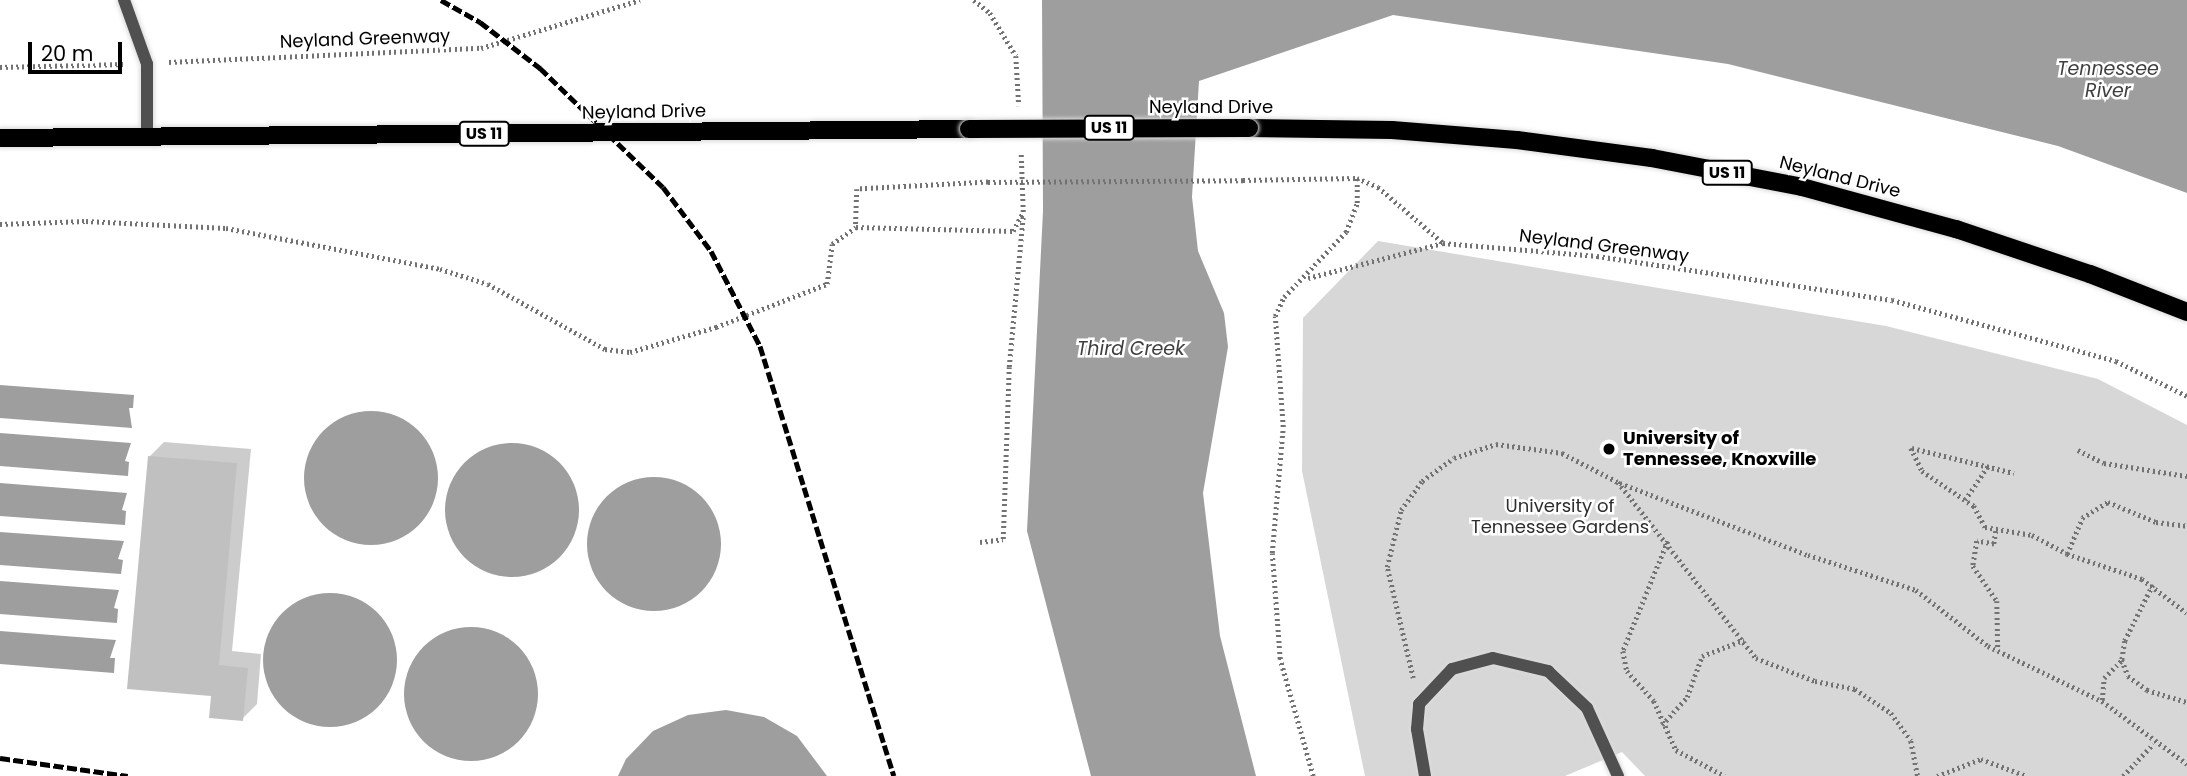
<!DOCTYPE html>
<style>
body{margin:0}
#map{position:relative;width:2187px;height:776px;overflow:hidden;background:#fff;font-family:Poppins,sans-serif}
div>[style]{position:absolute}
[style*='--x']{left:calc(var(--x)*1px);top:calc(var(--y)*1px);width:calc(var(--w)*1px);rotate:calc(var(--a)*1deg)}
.green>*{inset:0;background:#d7d7d7}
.water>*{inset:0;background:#9e9e9e}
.round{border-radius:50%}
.shadow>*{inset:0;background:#0003}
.building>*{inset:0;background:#c0c0c0}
.path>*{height:4.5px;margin-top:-2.25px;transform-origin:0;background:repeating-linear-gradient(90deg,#727272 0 2px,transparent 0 5.5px)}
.roads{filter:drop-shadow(0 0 2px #dbdbdb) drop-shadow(0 0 2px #dbdbdb)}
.lane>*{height:12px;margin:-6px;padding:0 6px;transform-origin:6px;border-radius:6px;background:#505050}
.primary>*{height:18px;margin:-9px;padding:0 9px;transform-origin:9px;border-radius:9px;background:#000}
.rail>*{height:5px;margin-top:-2.5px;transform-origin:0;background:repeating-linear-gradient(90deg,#000 0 10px,transparent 0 13.5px)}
.path-bridge>*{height:4.5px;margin-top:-2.25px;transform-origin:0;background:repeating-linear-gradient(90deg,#727272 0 2px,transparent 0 5.5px)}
.bridges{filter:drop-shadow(0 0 2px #dbdbdb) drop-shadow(0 0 2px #dbdbdb)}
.primary-bridge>*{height:18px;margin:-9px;padding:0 9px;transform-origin:9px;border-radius:9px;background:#000}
.dots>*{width:19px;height:19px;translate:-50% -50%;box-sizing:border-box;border:4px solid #fff;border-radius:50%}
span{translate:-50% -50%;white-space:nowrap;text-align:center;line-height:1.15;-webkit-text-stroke:5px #fff;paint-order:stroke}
.shield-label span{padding:2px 5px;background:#fff;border:2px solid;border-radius:5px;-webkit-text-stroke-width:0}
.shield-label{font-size:16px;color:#000;font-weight:700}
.street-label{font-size:18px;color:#000}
.poi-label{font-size:18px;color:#000;font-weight:700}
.left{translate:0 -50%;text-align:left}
.park-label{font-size:18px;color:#2e2e2e}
.water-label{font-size:19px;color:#3f3f3f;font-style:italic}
.scale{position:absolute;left:28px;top:42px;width:94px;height:32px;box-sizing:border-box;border:4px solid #000;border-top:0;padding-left:9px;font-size:21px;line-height:24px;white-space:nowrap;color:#000;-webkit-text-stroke:5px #fff;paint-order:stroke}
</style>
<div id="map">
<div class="green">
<div style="clip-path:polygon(1378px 241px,1886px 326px,2098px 379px,2187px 425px,2187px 776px,1645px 776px,1622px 752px,1565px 776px,1365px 776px,1302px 471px,1303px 318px)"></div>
</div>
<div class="water">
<div style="clip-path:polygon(1042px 0,2187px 0,2187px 193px,2058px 146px,1728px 64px,1393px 15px,1199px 81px,1192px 197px,1198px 251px,1224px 313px,1228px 347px,1203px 493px,1220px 636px,1256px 776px,1091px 776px,1027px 531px,1043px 211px)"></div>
<div style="clip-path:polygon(0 385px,134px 395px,133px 408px,129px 408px,132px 428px,0 418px)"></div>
<div class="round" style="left:304px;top:411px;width:134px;height:134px"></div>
<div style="clip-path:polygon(0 433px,131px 443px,125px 461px,129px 462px,128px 476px,0 466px)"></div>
<div class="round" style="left:445px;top:443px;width:134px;height:134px"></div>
<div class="round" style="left:587px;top:477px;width:134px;height:134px"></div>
<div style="clip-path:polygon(0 483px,127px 493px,122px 510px,126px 511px,125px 525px,0 516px)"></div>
<div style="clip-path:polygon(0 532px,124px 541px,118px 559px,123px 560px,121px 574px,0 565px)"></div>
<div style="clip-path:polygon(0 581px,119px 590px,114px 608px,118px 609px,117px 623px,0 614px)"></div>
<div class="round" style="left:263px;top:593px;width:134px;height:134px"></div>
<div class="round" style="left:404px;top:627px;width:134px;height:134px"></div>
<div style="clip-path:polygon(0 631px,116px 640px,110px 658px,115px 658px,114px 673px,0 664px)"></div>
<div style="clip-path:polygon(726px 710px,764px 717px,797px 736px,827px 776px,618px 776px,626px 759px,653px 731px,688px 715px)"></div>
</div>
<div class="shadow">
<div style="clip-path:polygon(164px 442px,251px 449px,232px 651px,261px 654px,257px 704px,242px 719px,213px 695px,150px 456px)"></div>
</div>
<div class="building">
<div style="clip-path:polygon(148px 456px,237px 463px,219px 665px,248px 668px,243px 721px,209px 718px,211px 696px,127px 689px)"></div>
</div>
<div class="path">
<div style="--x:974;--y:0;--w:21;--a:39"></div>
<div style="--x:990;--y:13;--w:50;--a:58.8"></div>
<div style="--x:1016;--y:56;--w:50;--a:86.6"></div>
<div style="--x:169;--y:62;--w:312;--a:-2.6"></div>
<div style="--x:481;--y:48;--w:166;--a:-16.8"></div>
<div style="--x:0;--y:67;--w:125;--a:-1.4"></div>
<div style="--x:1243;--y:180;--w:114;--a:-1"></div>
<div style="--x:1357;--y:178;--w:23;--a:23"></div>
<div style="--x:1378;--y:187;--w:86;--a:40.7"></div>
<div style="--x:1443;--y:243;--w:155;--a:4.8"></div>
<div style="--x:1597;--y:256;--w:298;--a:8.5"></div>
<div style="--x:1892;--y:300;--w:232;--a:15.2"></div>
<div style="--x:2116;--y:361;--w:79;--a:26.2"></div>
<div style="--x:988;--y:182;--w:131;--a:176.9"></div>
<div style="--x:857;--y:189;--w:38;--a:92"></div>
<div style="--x:856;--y:227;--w:157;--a:1.5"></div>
<div style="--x:1013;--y:231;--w:21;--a:-62"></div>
<div style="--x:1023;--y:212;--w:58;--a:-92"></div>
<div style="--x:0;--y:224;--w:86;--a:-2"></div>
<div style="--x:86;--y:221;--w:140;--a:2.9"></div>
<div style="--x:226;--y:228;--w:218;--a:10.8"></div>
<div style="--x:440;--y:269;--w:50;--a:17.4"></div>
<div style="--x:488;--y:284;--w:134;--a:29.1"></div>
<div style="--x:605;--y:349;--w:25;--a:7"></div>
<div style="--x:630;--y:352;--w:90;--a:-16.2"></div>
<div style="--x:716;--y:327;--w:119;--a:-21.2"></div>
<div style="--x:827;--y:284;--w:40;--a:-82.9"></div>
<div style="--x:832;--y:244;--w:29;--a:-35"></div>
<div style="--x:1308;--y:278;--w:139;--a:-14.5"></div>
<div style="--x:1911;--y:448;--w:25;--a:64"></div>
<div style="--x:1922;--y:471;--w:63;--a:33.9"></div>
<div style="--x:1974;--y:506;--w:24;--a:62"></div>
<div style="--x:1985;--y:527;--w:48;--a:9.7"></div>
<div style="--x:2032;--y:535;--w:40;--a:28"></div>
<div style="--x:2067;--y:554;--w:79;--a:18.4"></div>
<div style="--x:2142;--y:579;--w:56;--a:37.1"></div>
<div style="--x:1912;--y:448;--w:105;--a:13.8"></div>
<div style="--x:2078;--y:450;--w:29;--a:27"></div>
<div style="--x:2104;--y:463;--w:84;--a:8.9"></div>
<div style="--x:1620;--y:483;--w:201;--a:21"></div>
<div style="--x:1808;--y:555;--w:114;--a:18"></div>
<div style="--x:1916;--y:590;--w:91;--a:37.9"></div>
<div style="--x:1988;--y:646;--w:127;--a:25.8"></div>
<div style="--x:2102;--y:701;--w:106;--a:36.5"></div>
<div style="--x:1965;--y:500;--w:41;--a:-55.9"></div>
<div style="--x:1996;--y:531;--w:13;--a:99"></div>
<div style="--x:1994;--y:544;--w:17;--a:-170"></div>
<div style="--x:1977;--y:541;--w:25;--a:99"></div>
<div style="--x:1973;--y:566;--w:42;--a:55.6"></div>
<div style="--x:1997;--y:601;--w:50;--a:88.9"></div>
<div style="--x:1668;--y:541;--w:119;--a:112.2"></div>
<div style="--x:1623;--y:651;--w:20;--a:79"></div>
<div style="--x:1627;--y:671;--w:40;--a:48"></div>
<div style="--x:1654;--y:701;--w:54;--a:65.8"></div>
<div style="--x:1676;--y:750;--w:55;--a:28"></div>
<div style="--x:980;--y:542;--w:23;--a:-7"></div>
<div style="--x:1003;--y:539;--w:172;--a:-88"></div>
<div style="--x:1009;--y:367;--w:151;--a:-84.7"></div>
<div style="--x:2067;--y:554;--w:39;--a:-67"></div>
<div style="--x:2082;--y:518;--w:31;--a:-32"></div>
<div style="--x:2108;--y:502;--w:52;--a:22.6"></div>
<div style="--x:2156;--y:522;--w:31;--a:7"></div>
<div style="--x:2153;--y:585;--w:63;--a:116.6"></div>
<div style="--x:2125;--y:641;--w:19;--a:99"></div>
<div style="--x:2122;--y:660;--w:17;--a:69"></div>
<div style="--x:2128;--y:676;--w:24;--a:36"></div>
<div style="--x:2147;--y:690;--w:42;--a:16.7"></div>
<div style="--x:1413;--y:678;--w:114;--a:-103.2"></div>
<div style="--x:1387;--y:567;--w:59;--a:-76.2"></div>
<div style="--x:1401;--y:510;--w:36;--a:-54"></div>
<div style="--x:1422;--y:481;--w:39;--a:-36"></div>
<div style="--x:1454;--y:458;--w:44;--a:-18.4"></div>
<div style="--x:1496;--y:444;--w:67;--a:7.8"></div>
<div style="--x:1562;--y:453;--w:63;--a:27.4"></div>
<div style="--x:1618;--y:482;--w:224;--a:51.9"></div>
<div style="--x:1756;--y:658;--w:63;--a:21.3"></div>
<div style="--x:1815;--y:681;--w:41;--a:11.3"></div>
<div style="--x:1855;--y:689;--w:43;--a:33.7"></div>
<div style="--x:1891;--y:713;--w:34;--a:54"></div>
<div style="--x:1911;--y:741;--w:36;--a:79"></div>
<div style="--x:2102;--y:700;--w:22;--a:-85"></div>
<div style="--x:2104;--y:678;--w:25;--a:-45"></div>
<div style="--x:1662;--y:725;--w:38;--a:-48"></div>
<div style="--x:1687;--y:697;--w:44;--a:-69.9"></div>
<div style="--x:1702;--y:656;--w:45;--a:-20.9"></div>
<div style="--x:1313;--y:776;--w:122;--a:-105.8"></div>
<div style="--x:1280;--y:659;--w:106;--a:-94.3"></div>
<div style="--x:1272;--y:553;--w:126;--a:-85"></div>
<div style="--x:1283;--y:427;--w:111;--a:-94.1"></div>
<div style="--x:1275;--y:316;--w:21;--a:-65"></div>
<div style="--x:1284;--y:297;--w:90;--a:-46.4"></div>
<div style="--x:1346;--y:232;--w:31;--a:-69"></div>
<div style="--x:1357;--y:203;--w:25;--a:-90"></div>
<div style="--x:1937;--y:776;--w:47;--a:-21.1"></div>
<div style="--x:1981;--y:759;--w:49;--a:20.3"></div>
<div style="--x:2123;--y:776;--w:44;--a:-46.8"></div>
</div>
<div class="roads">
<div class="lane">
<div style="--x:124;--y:0;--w:68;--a:70.2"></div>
<div style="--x:147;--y:64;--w:71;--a:90"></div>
<div style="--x:1425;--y:776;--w:48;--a:-99.7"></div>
<div style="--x:1417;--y:729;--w:25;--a:-85"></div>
<div style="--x:1419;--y:704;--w:48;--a:-46.7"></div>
<div style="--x:1452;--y:669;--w:42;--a:-15"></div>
<div style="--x:1493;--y:658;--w:57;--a:13.3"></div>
<div style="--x:1548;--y:671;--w:54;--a:43.5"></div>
<div style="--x:1587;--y:708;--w:75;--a:65.5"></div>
</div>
<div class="primary">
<div style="--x:1249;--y:128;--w:143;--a:0.8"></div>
<div style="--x:1392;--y:130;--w:125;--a:4.6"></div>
<div style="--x:1517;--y:140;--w:136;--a:7.6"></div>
<div style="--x:1652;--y:158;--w:153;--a:10.9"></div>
<div style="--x:1802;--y:187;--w:160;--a:15.3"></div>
<div style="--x:1956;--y:229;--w:141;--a:18.6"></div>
<div style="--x:2090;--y:274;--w:104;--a:21.4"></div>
<div style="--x:0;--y:138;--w:969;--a:-0.53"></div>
</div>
</div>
<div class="rail">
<div style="--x:441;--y:0;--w:45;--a:29.4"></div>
<div style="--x:480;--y:22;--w:76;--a:37.5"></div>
<div style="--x:540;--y:68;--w:171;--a:44.1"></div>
<div style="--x:663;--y:187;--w:80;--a:53.1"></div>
<div style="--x:711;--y:251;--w:107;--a:62.7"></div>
<div style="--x:760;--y:346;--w:450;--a:72.7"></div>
<div style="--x:0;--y:758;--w:129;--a:8"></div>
</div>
<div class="path-bridge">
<div style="--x:988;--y:182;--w:255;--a:-0.4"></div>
</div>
<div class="bridges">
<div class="primary-bridge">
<div style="--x:969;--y:129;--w:280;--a:-0.2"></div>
</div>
</div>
<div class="dots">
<div style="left:1609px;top:449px;background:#000"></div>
</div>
<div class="shield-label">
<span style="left:1109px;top:128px">US 11</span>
<span style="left:484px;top:134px">US 11</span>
<span style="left:1727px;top:173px">US 11</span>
</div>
<div class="street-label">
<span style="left:365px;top:39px;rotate:-2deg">Neyland Greenway</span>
<span style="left:1211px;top:107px">Neyland Drive</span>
<span style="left:644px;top:112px;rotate:-1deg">Neyland Drive</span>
<span style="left:1840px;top:177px;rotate:14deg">Neyland Drive</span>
<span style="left:1604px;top:246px;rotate:7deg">Neyland Greenway</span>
</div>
<div class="poi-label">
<span class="left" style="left:1623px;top:449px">University of<br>Tennessee, Knoxville</span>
</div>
<div class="park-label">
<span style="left:1560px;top:517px">University of<br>Tennessee Gardens</span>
</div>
<div class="water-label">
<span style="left:2108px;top:80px">Tennessee<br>River</span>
<span style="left:1131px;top:349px">Third Creek</span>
</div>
<div class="scale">20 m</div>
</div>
